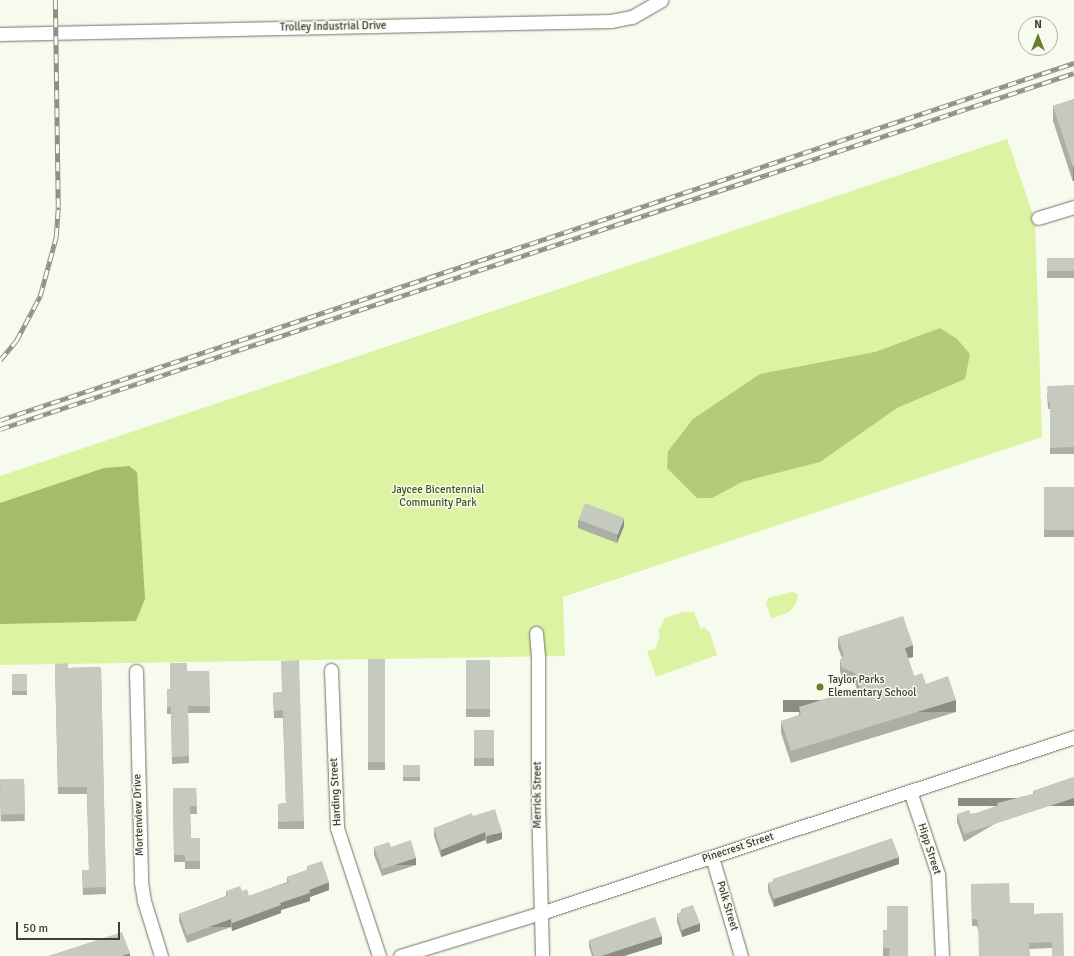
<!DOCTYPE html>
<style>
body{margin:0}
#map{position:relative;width:1074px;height:956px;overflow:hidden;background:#f7fbee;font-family:Signika,sans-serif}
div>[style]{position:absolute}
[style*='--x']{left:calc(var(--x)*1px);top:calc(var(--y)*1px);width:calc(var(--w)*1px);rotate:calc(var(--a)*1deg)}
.green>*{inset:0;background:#ddf3a4}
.forest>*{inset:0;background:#b5cb79}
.water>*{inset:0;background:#a6bc6a}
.roads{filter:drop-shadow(0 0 1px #6f7267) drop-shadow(0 0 1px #6f7267)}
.minor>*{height:13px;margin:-6.5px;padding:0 6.5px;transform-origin:6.5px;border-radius:6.5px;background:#fff}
.rail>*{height:4.5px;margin-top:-2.25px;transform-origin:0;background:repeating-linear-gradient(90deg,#f7fbee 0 9px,#8d9088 0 18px);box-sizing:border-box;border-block:1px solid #8d9088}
.wall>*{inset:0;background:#aaaea3;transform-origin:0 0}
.shaded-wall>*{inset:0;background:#8b8d85;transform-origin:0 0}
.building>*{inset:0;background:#c6cabe;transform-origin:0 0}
.dots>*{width:11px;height:11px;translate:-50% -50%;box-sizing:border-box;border:2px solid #f7fbee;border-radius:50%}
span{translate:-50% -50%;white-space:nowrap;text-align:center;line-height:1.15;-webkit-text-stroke:3px #f7fbee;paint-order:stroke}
.street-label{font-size:11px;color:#3c3e39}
.park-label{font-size:11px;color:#465318}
.poi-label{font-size:11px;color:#3c3e39}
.left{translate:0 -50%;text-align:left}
.north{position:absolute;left:1018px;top:16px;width:40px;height:40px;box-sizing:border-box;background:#f7fbee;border:1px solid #acafa6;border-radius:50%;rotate:0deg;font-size:11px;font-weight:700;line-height:16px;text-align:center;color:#3c3e39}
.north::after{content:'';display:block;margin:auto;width:14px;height:18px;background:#6a7d2d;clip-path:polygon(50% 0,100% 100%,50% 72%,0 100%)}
.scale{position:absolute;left:16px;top:922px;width:104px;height:18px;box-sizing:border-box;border:2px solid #3c3e39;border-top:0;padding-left:5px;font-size:12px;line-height:14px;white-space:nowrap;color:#3c3e39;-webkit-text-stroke:3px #f7fbee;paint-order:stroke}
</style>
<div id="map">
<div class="green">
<div style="clip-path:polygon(1007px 139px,1035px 220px,1042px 437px,563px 597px,565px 656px,0 665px,0 476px)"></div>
<div style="clip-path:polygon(792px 592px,798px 594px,796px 604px,789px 612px,771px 619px,766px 603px,768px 598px)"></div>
<div style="clip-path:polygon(683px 612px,694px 612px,701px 629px,704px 627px,710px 633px,717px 655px,656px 677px,647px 651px,655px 649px,660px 637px,658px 632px,665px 618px)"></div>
</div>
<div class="forest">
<div style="clip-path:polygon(940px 328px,957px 339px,970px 354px,965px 379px,897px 408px,820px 462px,742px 482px,712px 498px,697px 498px,667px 468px,668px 451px,693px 419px,760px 374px,875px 352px)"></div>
</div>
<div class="water">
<div style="clip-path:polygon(129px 466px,137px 472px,145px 599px,136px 621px,0 624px,0 503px,104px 468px)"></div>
</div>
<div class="roads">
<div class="minor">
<div style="--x:0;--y:34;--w:611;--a:-1.22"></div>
<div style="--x:611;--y:21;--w:21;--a:-11"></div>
<div style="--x:632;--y:17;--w:34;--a:-30"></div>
<div style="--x:1038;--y:218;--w:38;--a:-17"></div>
<div style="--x:536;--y:633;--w:24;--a:85"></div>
<div style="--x:538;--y:657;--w:144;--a:90"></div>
<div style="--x:538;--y:801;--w:155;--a:88.5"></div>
<div style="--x:331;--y:670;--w:158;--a:87.8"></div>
<div style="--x:337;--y:828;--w:135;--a:71.8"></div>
<div style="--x:136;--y:671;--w:211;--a:88.6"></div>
<div style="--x:141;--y:882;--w:19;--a:81"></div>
<div style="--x:144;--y:901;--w:58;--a:72.8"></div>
<div style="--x:910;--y:791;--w:88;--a:71.4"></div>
<div style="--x:938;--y:874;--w:82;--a:87.2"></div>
<div style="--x:712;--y:857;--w:103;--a:73.7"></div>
<div style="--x:400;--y:956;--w:147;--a:-17"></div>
<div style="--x:541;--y:913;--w:561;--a:-18.27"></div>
</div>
</div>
<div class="rail">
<div style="--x:0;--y:360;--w:25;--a:-50"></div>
<div style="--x:16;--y:341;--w:51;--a:-61.9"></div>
<div style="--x:40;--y:296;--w:61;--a:-74.8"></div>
<div style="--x:56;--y:237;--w:30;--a:-86"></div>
<div style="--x:58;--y:207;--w:207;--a:-90.8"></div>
<div style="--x:0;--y:420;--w:1132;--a:-18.39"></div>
<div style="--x:0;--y:429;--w:1131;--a:-18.34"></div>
</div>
<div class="wall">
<div style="clip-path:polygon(1074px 99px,1073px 182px,1053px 121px,1053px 106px)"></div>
<div style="left:1074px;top:258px;width:20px;height:27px;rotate:90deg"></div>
<div style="clip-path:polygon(1074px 385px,1074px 454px,1050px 454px,1050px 409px,1048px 409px,1047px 393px)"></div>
<div style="left:1044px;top:487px;width:30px;height:50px"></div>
<div style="clip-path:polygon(578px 520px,624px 526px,617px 543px,578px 528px)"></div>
<div style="clip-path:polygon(838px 637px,913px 657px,908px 658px,914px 676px,926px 684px,956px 712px,791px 763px,781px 733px,781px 721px,799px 715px,799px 707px,857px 689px,855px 684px,842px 679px,840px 671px,840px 660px,842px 658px,838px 648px)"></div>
<div style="left:368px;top:659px;width:17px;height:111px"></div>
<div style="left:466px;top:660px;width:24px;height:57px"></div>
<div style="clip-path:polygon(55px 664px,68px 668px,101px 667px,106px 894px,83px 895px,82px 870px,89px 870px,87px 794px,58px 794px)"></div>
<div style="clip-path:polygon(187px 671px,209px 671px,210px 713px,188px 713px,189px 763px,172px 764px,171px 714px,167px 714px,167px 689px,170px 689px)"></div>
<div style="left:12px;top:674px;width:15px;height:21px"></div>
<div style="clip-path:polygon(282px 692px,304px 821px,304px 829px,278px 829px,278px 804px,286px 803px,283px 718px,274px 718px,273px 693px)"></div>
<div style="left:474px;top:730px;width:20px;height:36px"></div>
<div style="left:403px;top:765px;width:17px;height:16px"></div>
<div style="clip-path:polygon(1074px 777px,964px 842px,957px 822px,957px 814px,971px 814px,977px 813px,997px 806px,997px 803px,1033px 794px,1033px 791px)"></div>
<div style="left:24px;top:779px;width:42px;height:24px;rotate:89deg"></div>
<div style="clip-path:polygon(173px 788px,196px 788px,197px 814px,190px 814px,191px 838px,200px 838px,200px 869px,185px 869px,185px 862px,174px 862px)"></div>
<div style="clip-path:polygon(473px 816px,502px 839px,487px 844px,485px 840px,441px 857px,434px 836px,434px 828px)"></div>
<div style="clip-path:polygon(374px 847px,391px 847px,416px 865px,382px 876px,374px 855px)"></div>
<div style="clip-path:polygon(899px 864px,774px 907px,768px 891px,768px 883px,773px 882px,773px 879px)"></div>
<div style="clip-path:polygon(307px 866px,329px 890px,310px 897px,310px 901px,281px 910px,281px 913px,232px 931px,231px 927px,187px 943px,179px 921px,179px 914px,226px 896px,226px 891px,242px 891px,249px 896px,287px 882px,287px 877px,307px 870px)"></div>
<div style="clip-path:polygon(971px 884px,1010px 903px,1034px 914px,1063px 913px,1052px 948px,1029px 949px,978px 930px,977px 926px,972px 926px)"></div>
<div style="clip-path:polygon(681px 909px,700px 931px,682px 937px,677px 922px,677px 914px,681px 912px)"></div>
<div style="clip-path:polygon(883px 930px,908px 956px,883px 956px)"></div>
<div style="clip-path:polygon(589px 940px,662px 944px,624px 956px,592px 956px,589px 947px)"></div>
</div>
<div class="shaded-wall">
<div style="left:1074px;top:166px;width:15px;height:1px;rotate:90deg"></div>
<div style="clip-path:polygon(624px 518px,624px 526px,617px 543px,617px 535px)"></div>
<div style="clip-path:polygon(913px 645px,913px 657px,905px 659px,905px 648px)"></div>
<div style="left:956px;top:700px;width:12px;height:173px;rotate:90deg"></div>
<div style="left:1074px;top:798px;width:8px;height:116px;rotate:90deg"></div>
<div style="clip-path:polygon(485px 832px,485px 840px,441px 857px,441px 850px)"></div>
<div style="clip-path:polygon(502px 832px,502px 839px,487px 844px,487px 836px)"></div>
<div style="clip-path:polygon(899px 857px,899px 864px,774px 907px,774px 899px)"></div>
<div style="left:416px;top:858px;width:7px;height:36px;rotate:90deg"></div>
<div style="clip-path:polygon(329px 882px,329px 890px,310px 897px,310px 901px,281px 910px,281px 913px,232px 931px,232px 923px,280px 903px,309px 890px)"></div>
<div style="left:231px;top:919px;width:8px;height:47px;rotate:90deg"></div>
<div style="clip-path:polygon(700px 923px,700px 931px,682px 937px,682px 930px)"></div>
<div style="clip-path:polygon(662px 936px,662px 944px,624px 956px,601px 956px)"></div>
<div style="clip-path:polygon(130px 953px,130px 956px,121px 956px)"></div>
</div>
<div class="building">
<div style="clip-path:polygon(1074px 99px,1074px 166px,1073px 167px,1053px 106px)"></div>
<div style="left:1074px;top:258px;width:13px;height:27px;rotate:90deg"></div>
<div style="clip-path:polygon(1074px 385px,1074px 447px,1050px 448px,1050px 402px,1048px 402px,1047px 386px)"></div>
<div style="left:1044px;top:487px;width:30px;height:43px"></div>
<div style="left:585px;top:503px;width:42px;height:18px;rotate:21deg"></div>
<div style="clip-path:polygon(903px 616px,913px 645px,905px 648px,914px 676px,922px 673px,926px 684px,948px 676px,956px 700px,791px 751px,781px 721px,801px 715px,799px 707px,860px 688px,855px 673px,842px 668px,840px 660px,844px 655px,838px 637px)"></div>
<div style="left:368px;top:659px;width:17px;height:103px"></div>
<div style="clip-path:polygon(299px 660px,304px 821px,278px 822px,278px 804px,286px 803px,283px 710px,274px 711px,273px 693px,282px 692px,281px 661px)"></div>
<div style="left:466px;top:660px;width:24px;height:49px"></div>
<div style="clip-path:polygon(68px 663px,68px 668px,101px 667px,106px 887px,83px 888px,82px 870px,89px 870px,87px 787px,58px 787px,55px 664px)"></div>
<div style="clip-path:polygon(170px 663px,187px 663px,187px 671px,209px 671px,210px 706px,188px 706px,189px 756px,172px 757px,171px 707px,167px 707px,167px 689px,170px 689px)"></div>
<div style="left:12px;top:674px;width:15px;height:17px"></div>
<div style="left:474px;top:730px;width:20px;height:28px"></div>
<div style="left:403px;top:765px;width:17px;height:12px"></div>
<div style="clip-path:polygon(1074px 777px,1074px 798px,964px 834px,957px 814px,969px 810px,971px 814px,977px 813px,998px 805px,997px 803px,1034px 794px,1033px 791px)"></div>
<div style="left:24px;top:779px;width:35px;height:24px;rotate:88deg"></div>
<div style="clip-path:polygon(173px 788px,196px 788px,197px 806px,190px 806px,191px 838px,200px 838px,200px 861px,185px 861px,185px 855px,174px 855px)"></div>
<div style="clip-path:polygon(495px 809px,502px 832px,487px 836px,485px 832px,441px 850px,434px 828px,472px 813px,473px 816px)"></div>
<div style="clip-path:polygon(892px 838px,899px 857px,774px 899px,768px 883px,774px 881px,773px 879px)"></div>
<div style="clip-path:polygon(411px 840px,416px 858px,382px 869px,374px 847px,389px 842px,391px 847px)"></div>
<div style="clip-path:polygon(322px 861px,329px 882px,309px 890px,310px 893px,280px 903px,281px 905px,232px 923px,231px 919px,187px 935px,179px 914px,228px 896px,226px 891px,240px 886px,242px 891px,247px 889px,249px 896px,289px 882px,287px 877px,308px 870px,307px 866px)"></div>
<div style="clip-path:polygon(1009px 883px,1010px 903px,1034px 903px,1034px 914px,1063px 913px,1064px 956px,1052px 956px,1052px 942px,1029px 943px,1030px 956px,979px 956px,978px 923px,977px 919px,972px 919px,971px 884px)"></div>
<div style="clip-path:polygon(693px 905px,700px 923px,682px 930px,677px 914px,682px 912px,681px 909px)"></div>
<div style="clip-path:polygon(887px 906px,908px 906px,908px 956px,889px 956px,890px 948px,883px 948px,883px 930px,887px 930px)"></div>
<div style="clip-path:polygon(655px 917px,662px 936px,601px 956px,594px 956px,589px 940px)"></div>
<div style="clip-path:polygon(122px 932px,130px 953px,121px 956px,48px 956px)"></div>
</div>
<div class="dots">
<div style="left:820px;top:687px;background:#6a7d2d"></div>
</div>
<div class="street-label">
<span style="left:333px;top:27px;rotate:-1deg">Trolley Industrial Drive</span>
<span style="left:336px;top:792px;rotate:-93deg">Harding Street</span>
<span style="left:538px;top:795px;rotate:-90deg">Merrick Street</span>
<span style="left:139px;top:815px;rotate:-92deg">Mortenview Drive</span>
<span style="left:738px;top:848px;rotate:-18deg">Pinecrest Street</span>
<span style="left:929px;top:849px;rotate:72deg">Hipp Street</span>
<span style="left:727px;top:906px;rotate:73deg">Polk Street</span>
</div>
<div class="park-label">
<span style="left:438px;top:497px">Jaycee Bicentennial<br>Community Park</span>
</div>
<div class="poi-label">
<span class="left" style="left:828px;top:687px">Taylor Parks<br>Elementary School</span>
</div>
<div class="north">N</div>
<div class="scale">50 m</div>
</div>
